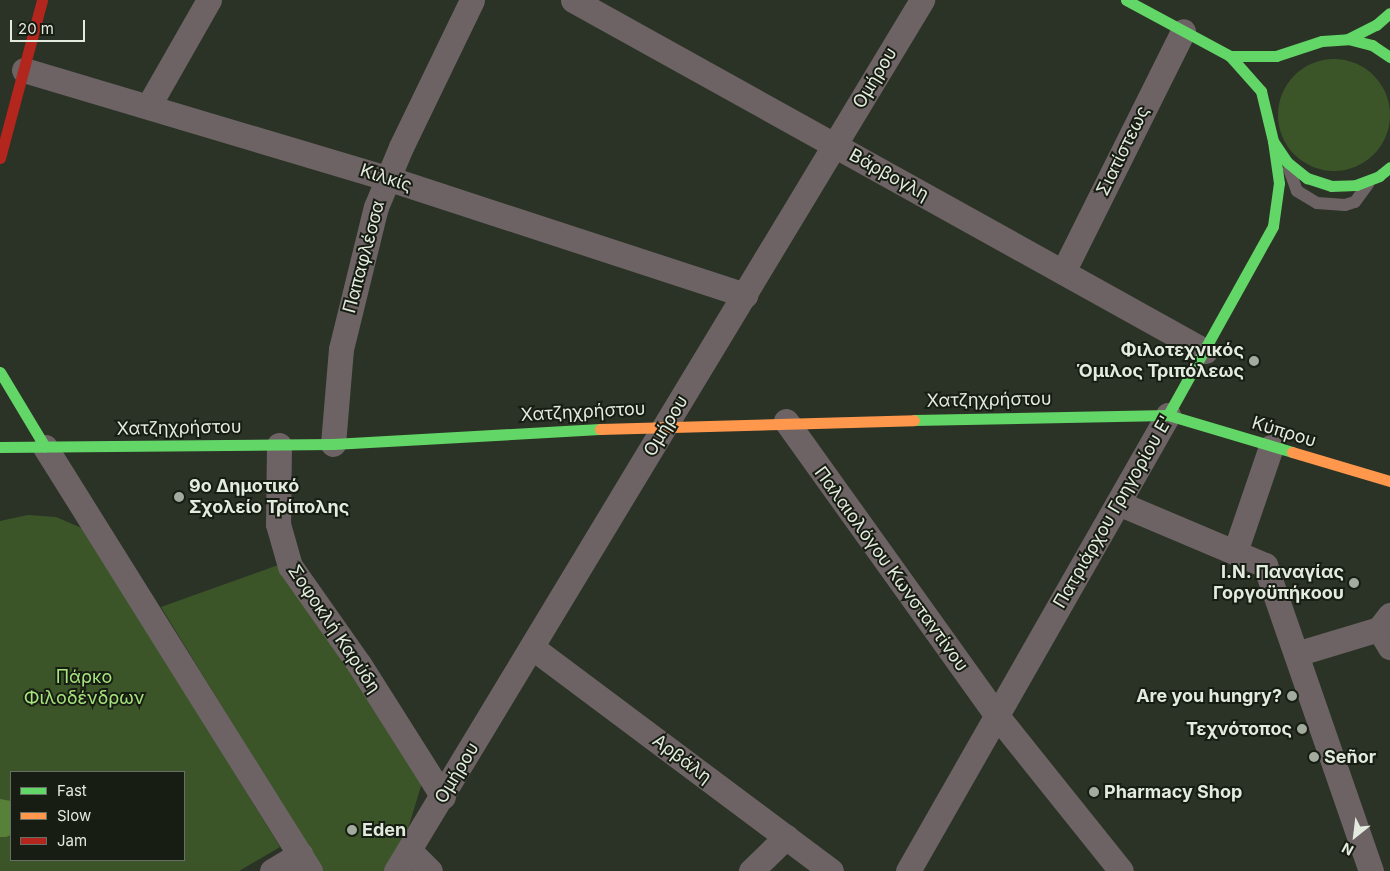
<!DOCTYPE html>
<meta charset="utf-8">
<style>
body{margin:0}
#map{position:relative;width:1390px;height:871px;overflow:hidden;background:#2b3326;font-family:Inter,sans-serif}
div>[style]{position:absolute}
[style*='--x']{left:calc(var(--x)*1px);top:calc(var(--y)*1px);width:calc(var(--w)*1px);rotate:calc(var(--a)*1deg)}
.green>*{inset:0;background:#3b5529}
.round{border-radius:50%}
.water>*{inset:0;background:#578038}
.lane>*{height:12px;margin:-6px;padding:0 6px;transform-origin:6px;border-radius:6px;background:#6d6365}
.street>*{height:25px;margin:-12.5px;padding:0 12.5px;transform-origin:12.5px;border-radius:12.5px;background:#6d6365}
.fast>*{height:11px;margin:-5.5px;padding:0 5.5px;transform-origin:5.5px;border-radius:5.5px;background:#63d668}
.slow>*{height:11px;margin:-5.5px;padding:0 5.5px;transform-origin:5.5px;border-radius:5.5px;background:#ff974d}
.jam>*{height:11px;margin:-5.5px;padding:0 5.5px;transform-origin:5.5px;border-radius:5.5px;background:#b3261e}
.dots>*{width:14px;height:14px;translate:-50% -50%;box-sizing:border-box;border:2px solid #171d13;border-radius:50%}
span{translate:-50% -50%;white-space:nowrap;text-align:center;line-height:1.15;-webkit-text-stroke:4px #171d13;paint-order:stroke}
.street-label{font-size:18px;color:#e2ebdd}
.poi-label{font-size:18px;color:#e2ebdd;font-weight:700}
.right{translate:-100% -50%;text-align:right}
.left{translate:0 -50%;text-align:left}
.park-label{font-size:18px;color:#a7e57c}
.legend{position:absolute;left:10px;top:771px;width:175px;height:90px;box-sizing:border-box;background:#171d13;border:1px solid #686f64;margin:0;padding:6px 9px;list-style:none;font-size:15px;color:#e2ebdd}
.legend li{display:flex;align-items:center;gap:10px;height:25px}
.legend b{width:25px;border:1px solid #686f64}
.north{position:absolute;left:1330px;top:811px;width:50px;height:50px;-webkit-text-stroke:4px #171d13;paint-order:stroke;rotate:209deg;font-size:14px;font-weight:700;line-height:20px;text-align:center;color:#e2ebdd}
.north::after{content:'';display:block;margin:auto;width:18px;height:22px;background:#e2ebdd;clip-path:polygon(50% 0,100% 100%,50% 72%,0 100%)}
.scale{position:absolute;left:10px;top:20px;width:75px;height:22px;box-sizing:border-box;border:2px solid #e2ebdd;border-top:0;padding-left:6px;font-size:15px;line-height:18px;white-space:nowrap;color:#e2ebdd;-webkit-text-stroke:4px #171d13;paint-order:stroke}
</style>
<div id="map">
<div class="green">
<div class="round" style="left:1278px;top:59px;width:112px;height:112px"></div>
<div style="clip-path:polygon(evenodd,28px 515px,56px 517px,84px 529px,280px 847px,239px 871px,0 871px,0 521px,28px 515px,11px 772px,184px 772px,184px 860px,11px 860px,11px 772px)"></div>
<div style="clip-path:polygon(281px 564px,420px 775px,421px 786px,407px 832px,387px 871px,323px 871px,161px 607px)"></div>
</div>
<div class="water">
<div style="clip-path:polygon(0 799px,11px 801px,11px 835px,6px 837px,0 837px)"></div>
</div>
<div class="lane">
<div style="--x:1289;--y:169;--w:23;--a:70"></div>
<div style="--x:1297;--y:191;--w:23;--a:31"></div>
<div style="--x:1317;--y:203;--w:28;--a:4"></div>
<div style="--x:1345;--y:205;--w:10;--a:-17"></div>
<div style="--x:1355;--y:202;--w:22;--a:-54"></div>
</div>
<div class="street">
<div style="--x:573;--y:0;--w:723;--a:29.05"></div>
<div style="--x:24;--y:70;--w:379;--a:16.6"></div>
<div style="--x:387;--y:178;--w:377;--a:18.1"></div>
<div style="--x:149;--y:105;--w:121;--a:-60.3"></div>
<div style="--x:1063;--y:272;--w:269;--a:-63.5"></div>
<div style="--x:786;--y:421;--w:363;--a:54.4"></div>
<div style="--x:997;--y:716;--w:198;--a:51.3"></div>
<div style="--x:333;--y:444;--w:95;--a:-85.2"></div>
<div style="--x:341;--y:349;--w:146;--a:-76.2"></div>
<div style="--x:376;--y:207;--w:65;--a:-67.4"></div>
<div style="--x:401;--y:147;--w:163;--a:-64.2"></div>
<div style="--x:279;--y:445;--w:79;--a:90.7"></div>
<div style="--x:278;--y:524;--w:44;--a:74.1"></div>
<div style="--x:290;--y:566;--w:120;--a:54.9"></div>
<div style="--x:359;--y:664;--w:157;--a:57.7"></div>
<div style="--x:45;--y:447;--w:500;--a:57.99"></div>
<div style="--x:1118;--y:503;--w:160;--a:22.9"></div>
<div style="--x:1265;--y:565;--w:324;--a:70.9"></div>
<div style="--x:1235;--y:552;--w:111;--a:-71.1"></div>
<div style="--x:1379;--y:629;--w:21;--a:59"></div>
<div style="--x:533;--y:648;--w:372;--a:36.8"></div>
<div style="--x:1296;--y:654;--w:87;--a:-16.8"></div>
<div style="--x:1379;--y:629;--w:18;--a:-52"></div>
<div style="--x:410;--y:851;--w:28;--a:45"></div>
<div style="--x:272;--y:871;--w:33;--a:-31"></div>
<div style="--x:396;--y:871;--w:1018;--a:-58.87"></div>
<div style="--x:751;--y:871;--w:49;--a:-44.2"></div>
<div style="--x:908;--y:871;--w:525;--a:-60.31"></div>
</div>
<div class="fast">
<div style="--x:1126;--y:0;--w:118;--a:28.3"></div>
<div style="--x:1230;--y:56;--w:47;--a:48.5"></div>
<div style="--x:1261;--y:91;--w:51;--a:76.5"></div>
<div style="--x:1273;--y:141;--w:25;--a:56"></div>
<div style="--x:1287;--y:162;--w:26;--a:39"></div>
<div style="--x:1307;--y:178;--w:25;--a:18"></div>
<div style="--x:1331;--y:186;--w:25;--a:-2"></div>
<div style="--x:1356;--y:185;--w:25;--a:-21"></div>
<div style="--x:1379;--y:176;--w:14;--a:-39"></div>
<div style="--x:1348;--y:39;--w:31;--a:-27"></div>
<div style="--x:1376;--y:25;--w:18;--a:-41"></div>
<div style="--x:1230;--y:56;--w:46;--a:0"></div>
<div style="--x:1276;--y:56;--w:48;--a:-18.1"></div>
<div style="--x:1322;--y:41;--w:26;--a:-4"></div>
<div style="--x:1348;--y:39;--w:25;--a:14"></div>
<div style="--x:1372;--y:45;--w:22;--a:34"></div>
<div style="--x:0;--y:372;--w:87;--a:59"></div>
<div style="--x:1168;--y:415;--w:216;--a:-60.9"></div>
<div style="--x:1273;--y:226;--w:43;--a:-82.1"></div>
<div style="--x:1279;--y:183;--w:42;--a:-98.1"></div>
<div style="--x:914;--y:420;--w:254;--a:-1.1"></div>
<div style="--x:1168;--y:415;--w:129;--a:16.6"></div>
<div style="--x:0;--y:447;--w:333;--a:-0.5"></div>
<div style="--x:333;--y:444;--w:267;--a:-3.2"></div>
</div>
<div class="slow">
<div style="--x:600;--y:429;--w:314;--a:-1.6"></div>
<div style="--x:1292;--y:452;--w:102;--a:16.5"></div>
</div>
<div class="jam">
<div style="--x:0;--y:158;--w:163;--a:-75.1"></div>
</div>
<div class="dots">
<div style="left:1254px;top:361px;background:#a2ab9d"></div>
<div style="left:179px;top:497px;background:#a2ab9d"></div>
<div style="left:1354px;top:583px;background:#a2ab9d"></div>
<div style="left:1292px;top:696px;background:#a2ab9d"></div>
<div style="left:1302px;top:729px;background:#a2ab9d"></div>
<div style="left:1314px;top:757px;background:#a2ab9d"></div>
<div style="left:1094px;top:792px;background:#a2ab9d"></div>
<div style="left:352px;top:830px;background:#a2ab9d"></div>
</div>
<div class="street-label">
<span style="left:875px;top:78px;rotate:-59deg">Ομήρου</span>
<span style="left:1123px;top:151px;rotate:-64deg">Σιατίστεως</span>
<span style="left:889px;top:175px;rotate:29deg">Βάρβογλη</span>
<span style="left:386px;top:178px;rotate:18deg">Κιλκίς</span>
<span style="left:364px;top:257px;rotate:-75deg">Παπαφλέσσα</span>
<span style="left:989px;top:400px;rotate:-1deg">Χατζηχρήστου</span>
<span style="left:583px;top:412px;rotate:-3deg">Χατζηχρήστου</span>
<span style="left:666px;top:426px;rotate:-59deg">Ομήρου</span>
<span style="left:179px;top:428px;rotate:-1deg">Χατζηχρήστου</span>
<span style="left:1284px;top:432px;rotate:17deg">Κύπρου</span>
<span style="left:1113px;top:512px;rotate:-60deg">Πατριάρχου Γρηγορίου Ε'</span>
<span style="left:891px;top:569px;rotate:54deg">Παλαιολόγου Κωνσταντίνου</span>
<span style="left:334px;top:629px;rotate:56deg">Σοφοκλή Καρύδη</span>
<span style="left:682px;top:759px;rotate:37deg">Αρβάλη</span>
<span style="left:457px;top:773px;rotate:-59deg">Ομήρου</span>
</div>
<div class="poi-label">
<span class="right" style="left:1244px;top:361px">Φιλοτεχνικός<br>Όμιλος Τριπόλεως</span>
<span class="left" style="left:189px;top:497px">9ο Δημοτικό<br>Σχολείο Τρίπολης</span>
<span class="right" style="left:1344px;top:583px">Ι.Ν. Παναγίας<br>Γοργοϋπήκοου</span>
<span class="right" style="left:1282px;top:696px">Are you hungry?</span>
<span class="right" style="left:1292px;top:729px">Τεχνότοπος</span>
<span class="left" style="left:1324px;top:757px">Señor</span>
<span class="left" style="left:1104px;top:792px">Pharmacy Shop</span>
<span class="left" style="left:362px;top:830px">Eden</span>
</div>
<div class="park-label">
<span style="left:84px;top:688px">Πάρκο<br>Φιλοδένδρων</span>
</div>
<ul class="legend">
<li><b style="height:6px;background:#63d668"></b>Fast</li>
<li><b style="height:6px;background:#ff974d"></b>Slow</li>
<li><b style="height:6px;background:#b3261e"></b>Jam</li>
</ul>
<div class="north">N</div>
<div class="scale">20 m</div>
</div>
